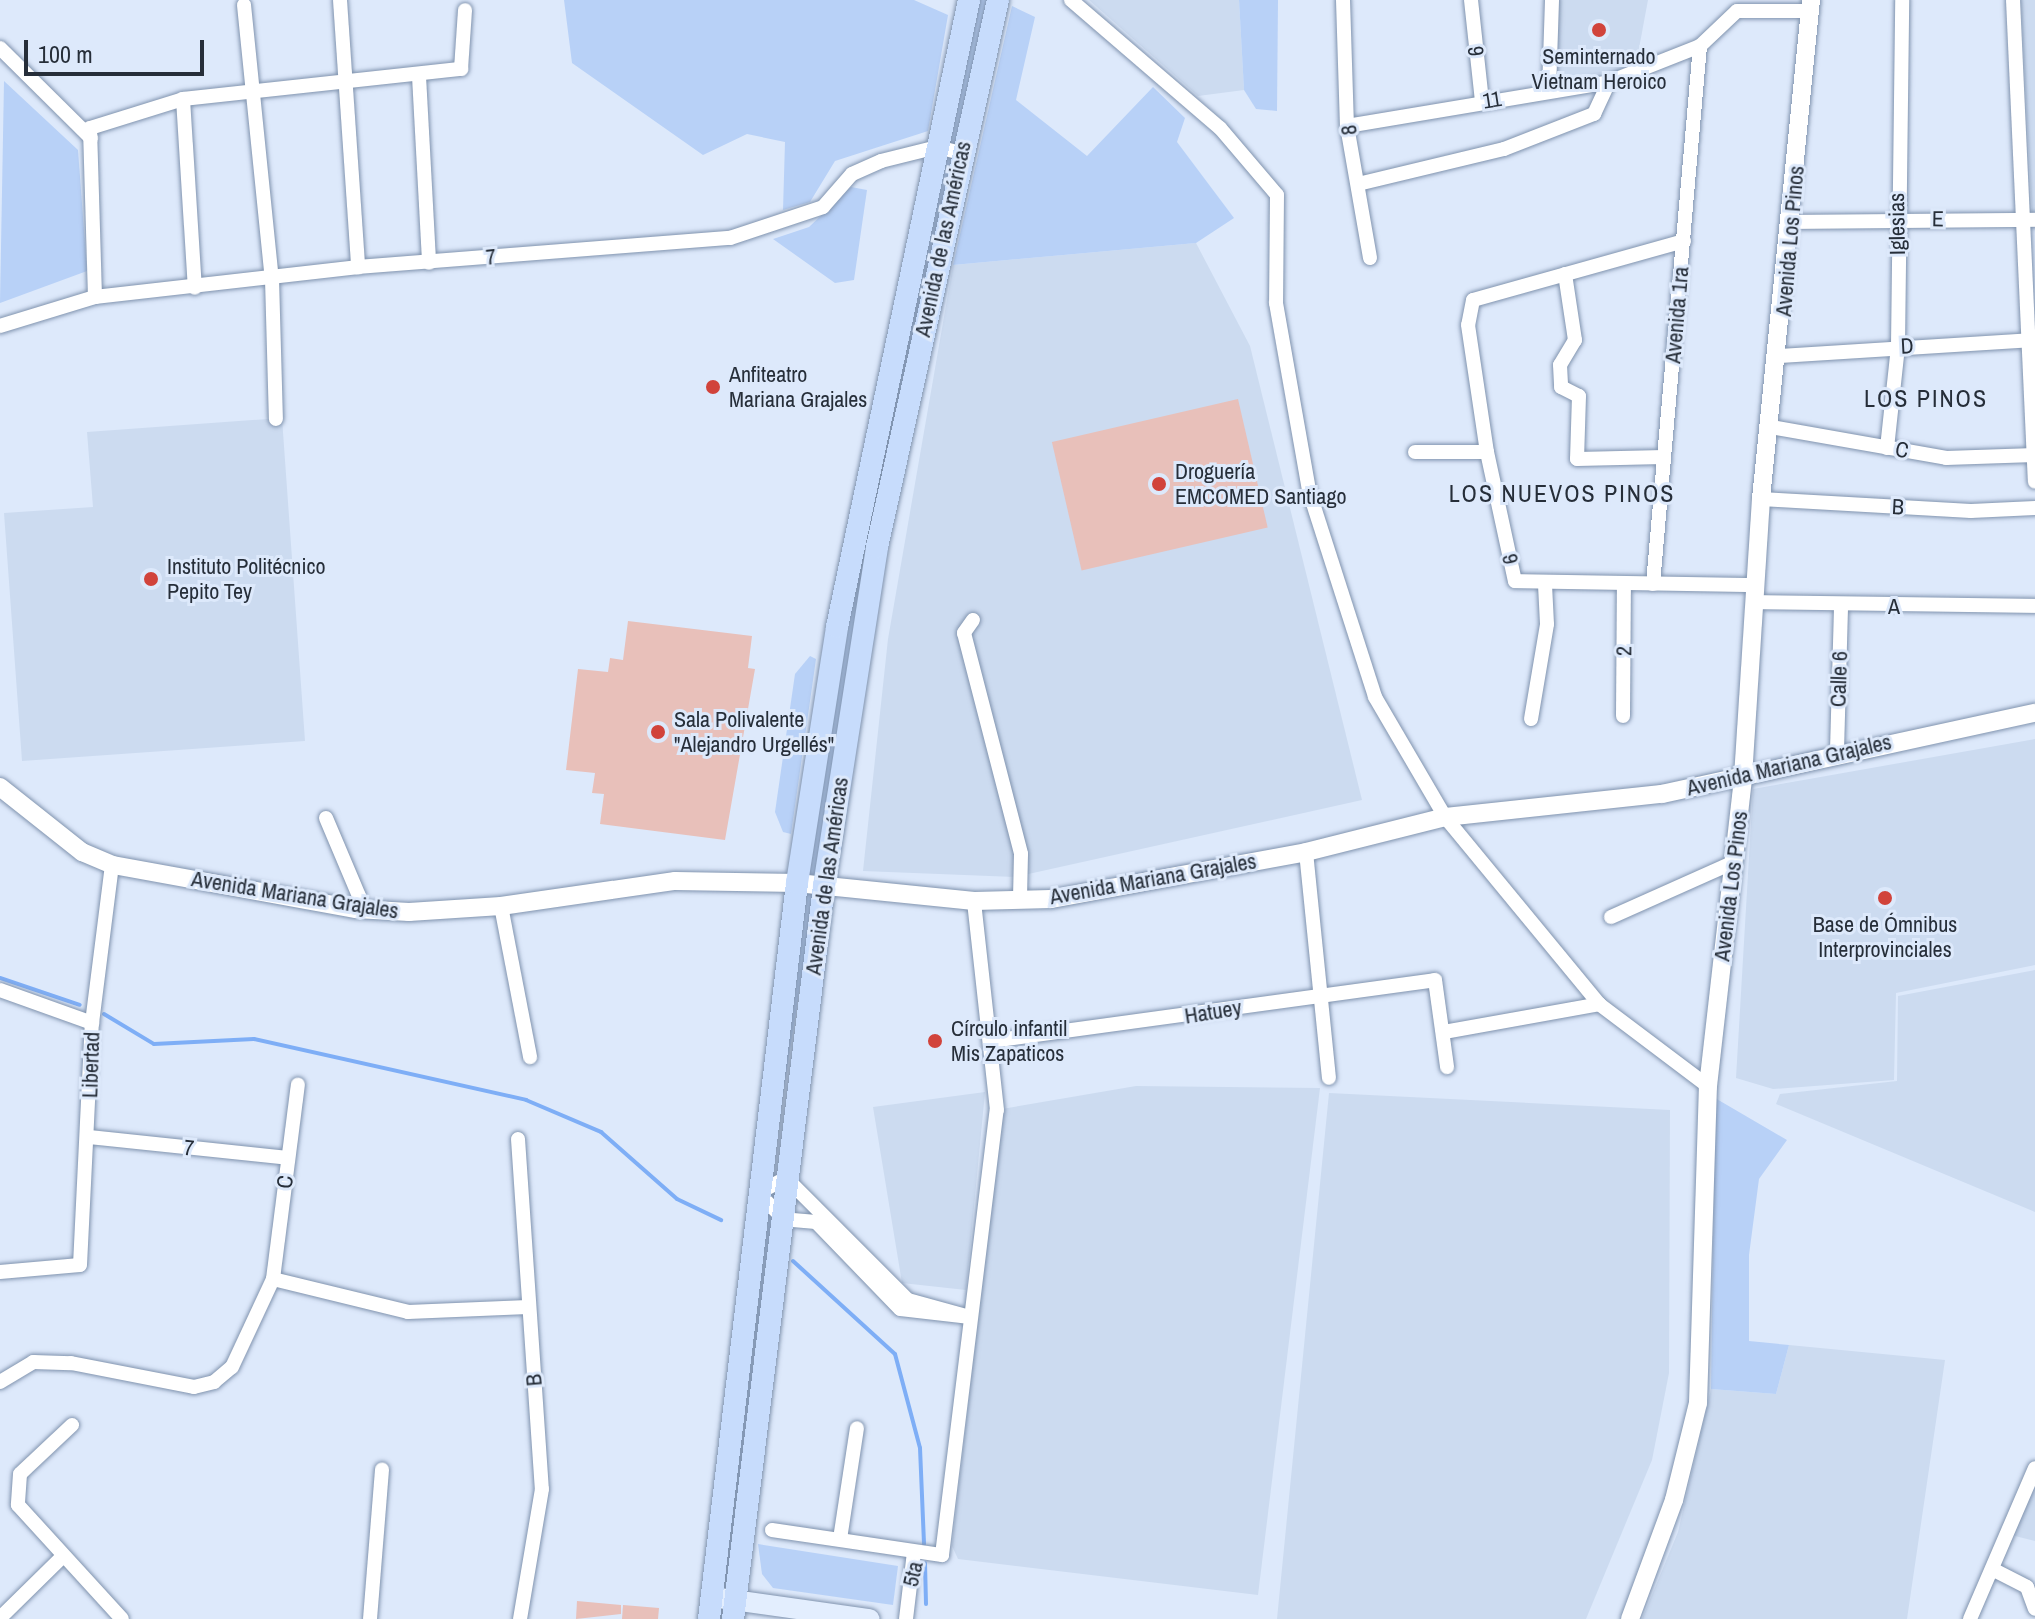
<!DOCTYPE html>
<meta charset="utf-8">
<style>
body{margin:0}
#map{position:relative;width:2035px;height:1619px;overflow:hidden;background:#dde9fb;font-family:"Archivo Narrow",sans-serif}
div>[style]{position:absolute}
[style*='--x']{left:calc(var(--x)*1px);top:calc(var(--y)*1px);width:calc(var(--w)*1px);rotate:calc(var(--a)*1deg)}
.built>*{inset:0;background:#ccdbf0}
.green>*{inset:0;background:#b8d1f7;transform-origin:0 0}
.stream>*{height:4px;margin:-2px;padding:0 2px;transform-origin:2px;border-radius:2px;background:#7eaef6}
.building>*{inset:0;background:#e8c0ba;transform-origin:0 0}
.roads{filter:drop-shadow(0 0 2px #8093ae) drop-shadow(0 0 2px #8093ae)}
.minor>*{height:14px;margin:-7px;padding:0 7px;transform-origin:7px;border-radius:7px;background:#fff}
.tertiary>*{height:18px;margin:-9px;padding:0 9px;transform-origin:9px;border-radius:9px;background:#fff}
.secondary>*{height:20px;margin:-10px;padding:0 10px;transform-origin:10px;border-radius:10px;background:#e3eefe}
.primary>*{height:22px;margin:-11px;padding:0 11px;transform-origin:11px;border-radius:11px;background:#c7dcfc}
.dots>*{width:22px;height:22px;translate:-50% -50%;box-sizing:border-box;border:4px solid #dde9fb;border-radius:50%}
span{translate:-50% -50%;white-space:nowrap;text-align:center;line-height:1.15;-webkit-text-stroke:6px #dde9fb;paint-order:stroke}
.street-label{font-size:22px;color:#262e39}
.poi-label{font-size:22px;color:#262e39}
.left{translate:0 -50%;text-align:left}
.neighbourhood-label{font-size:24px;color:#262e39;letter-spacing:2px}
.scale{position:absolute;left:24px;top:40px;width:180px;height:36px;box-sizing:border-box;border:4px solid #262e39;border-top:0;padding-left:10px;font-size:24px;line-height:28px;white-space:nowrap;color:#262e39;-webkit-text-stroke:6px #dde9fb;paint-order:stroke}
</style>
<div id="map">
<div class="built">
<div style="clip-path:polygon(1089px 0,1239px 0,1244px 90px,1198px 96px)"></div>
<div style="clip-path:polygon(1556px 0,1648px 0,1637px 59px,1617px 72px,1554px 77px)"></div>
<div style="clip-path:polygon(2021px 0,2035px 0,2035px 212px,2032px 212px)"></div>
<div style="clip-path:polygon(1196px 243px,1250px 346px,1362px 800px,1015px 877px,863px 871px,888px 639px,953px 265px)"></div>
<div style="clip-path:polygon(282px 418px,305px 741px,22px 761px,4px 513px,93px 507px,87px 432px)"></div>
<div style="clip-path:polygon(2035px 739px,2035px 965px,1896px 993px,1894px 1080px,1773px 1089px,1736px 1078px,1753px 789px)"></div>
<div style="clip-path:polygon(2035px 970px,2035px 1212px,1776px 1104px,1780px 1094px,1897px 1081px,1898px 996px)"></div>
<div style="clip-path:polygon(1136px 1086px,1320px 1088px,1258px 1595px,958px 1559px,952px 1546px,1002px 1109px)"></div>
<div style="clip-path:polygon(985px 1092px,966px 1290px,902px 1283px,873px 1107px)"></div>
<div style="clip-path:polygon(1329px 1093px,1670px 1110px,1669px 1373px,1652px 1460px,1586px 1619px,1277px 1619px)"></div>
<div style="clip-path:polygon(1789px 1345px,1945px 1360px,1907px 1619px,1642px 1619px,1678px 1532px,1711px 1389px,1776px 1394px)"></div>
<div style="clip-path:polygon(2035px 1475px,2035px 1541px,2011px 1535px)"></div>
</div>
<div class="green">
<div style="clip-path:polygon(564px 0,914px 0,948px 15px,928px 131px,835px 161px,810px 202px,783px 210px,785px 142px,747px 134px,703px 155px,572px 63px)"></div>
<div style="clip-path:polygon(977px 0,990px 0,955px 147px,945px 144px)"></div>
<div style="clip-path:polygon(1239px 0,1278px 0,1277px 111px,1256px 109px,1244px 90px)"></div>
<div style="clip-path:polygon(1012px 6px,1035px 17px,1016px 100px,1087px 156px,1153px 87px,1185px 118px,1177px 142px,1234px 218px,1196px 243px,953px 265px)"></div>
<div style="clip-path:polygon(4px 81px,78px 150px,87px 271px,0 303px)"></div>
<div style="clip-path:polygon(943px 154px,953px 156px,817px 878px,805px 876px,852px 584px)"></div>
<div style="clip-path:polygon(851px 187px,867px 190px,854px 280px,835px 283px,773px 239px,809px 227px)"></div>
<div style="clip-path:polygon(810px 656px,816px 659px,791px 834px,783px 832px,775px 812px,795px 674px)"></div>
<div style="left:803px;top:891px;width:12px;height:293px;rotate:9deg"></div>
<div style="clip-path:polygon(1715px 1098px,1787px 1140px,1759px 1179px,1749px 1255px,1749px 1341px,1789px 1345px,1776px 1394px,1711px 1389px)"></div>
<div style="clip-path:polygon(764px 1207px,774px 1217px,728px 1591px,720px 1590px)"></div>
<div style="clip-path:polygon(758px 1544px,898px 1566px,893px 1605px,773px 1588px,762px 1574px)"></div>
</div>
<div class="stream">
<div style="--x:0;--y:978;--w:84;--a:18.6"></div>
<div style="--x:104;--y:1014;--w:58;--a:31"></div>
<div style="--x:154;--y:1044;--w:100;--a:-2.9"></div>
<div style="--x:254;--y:1039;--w:279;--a:12.6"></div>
<div style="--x:526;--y:1100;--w:82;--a:23.1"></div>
<div style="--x:601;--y:1132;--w:101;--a:41.4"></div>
<div style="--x:677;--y:1199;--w:49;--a:25.5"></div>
<div style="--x:793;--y:1261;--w:138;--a:42.4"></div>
<div style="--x:895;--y:1354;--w:97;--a:75.1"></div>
<div style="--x:920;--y:1448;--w:96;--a:87.6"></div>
<div style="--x:925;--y:1563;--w:41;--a:88.6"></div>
</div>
<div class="building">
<div style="left:1238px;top:399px;width:132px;height:191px;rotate:77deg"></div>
<div style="clip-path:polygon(628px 621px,752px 636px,748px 668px,755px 669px,725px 840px,600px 824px,604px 794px,592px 793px,595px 773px,566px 770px,578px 669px,608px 672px,610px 658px,623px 660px)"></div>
<div style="clip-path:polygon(577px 1601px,621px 1605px,621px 1614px,576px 1619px)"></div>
<div style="clip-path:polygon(623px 1605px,659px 1608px,658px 1619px,622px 1619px)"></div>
</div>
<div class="roads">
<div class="minor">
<div style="--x:340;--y:0;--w:268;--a:86.1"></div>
<div style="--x:1071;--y:0;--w:196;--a:40.7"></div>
<div style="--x:1220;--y:128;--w:88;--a:49.6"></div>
<div style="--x:1277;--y:195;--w:108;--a:90.5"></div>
<div style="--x:1276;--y:303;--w:191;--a:80"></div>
<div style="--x:1309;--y:491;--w:216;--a:72.2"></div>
<div style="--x:1375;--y:697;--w:139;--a:59.7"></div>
<div style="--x:1445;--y:817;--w:242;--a:50.5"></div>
<div style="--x:1599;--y:1004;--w:136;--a:37"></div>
<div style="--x:1343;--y:0;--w:126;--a:88.2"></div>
<div style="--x:1347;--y:126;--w:134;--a:80.1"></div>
<div style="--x:1471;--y:0;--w:102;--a:83.8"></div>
<div style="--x:2013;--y:0;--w:482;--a:87.4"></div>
<div style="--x:244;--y:5;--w:275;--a:84.2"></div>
<div style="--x:272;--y:279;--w:140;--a:88.4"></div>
<div style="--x:0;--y:48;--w:128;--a:44.7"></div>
<div style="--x:419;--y:76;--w:187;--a:86.9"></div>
<div style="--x:1549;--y:91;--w:91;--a:-88.1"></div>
<div style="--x:183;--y:99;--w:189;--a:86.4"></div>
<div style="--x:1347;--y:126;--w:266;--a:-9.5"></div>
<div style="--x:1609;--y:82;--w:98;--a:-21.6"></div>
<div style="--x:1700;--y:46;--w:51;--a:-43.4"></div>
<div style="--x:1737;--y:11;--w:72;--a:0"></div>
<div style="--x:1358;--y:184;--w:150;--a:-13.5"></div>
<div style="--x:1504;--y:149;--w:97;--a:-21.3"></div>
<div style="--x:1594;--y:114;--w:35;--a:-65"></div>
<div style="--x:1793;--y:222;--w:242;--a:-0.5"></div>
<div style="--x:1684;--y:241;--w:219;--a:164.4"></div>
<div style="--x:1473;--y:300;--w:25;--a:101"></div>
<div style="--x:1468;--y:325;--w:128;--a:81.5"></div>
<div style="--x:1487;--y:452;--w:132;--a:77.8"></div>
<div style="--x:1515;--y:581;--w:239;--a:1"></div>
<div style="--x:1565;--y:274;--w:67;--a:81.4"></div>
<div style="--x:1575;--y:340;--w:29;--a:121"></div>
<div style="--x:1560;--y:365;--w:22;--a:87"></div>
<div style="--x:1561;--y:387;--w:20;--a:27"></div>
<div style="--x:1579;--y:396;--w:63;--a:91.8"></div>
<div style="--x:1577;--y:459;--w:87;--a:-1.3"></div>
<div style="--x:95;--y:297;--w:169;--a:-91.7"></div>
<div style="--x:90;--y:128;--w:97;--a:-17.3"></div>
<div style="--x:183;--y:99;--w:280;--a:-6.2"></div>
<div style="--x:461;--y:69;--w:59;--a:-86.1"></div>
<div style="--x:0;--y:326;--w:99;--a:-17"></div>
<div style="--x:95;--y:297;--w:265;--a:-6.5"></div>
<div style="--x:358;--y:267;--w:373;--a:-4.5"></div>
<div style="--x:730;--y:238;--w:98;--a:-18.4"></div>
<div style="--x:823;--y:207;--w:44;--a:-48.7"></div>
<div style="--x:852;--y:174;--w:32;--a:-24"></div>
<div style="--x:881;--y:161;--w:58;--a:-14"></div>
<div style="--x:937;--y:147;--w:25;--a:14"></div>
<div style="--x:1779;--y:356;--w:256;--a:-3.6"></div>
<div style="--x:1771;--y:427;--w:178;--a:10"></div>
<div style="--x:1946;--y:458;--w:89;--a:-1.9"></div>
<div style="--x:1887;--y:448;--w:103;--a:-83.8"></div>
<div style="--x:1898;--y:346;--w:346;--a:-89.3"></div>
<div style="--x:1415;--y:452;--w:72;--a:0"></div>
<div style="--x:1761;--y:499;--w:210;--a:3.3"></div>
<div style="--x:1971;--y:511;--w:64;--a:-2.7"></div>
<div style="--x:1653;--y:584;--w:540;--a:-85.01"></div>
<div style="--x:1754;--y:602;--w:281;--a:0.8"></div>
<div style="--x:973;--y:620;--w:16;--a:125"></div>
<div style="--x:964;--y:633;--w:228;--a:75.5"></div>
<div style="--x:1021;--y:854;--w:45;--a:91.3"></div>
<div style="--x:1623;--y:716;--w:131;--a:-89.6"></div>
<div style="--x:1531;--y:719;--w:96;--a:-80.4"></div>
<div style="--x:1547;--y:624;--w:40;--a:-92.9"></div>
<div style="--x:1837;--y:751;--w:144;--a:-88.4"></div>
<div style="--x:326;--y:818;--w:85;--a:67.1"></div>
<div style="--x:359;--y:896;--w:13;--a:103"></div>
<div style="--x:1306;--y:852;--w:227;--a:84.2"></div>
<div style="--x:501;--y:906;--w:154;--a:79.1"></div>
<div style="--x:1611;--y:917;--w:135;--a:-24.1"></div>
<div style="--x:0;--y:990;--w:98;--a:19.7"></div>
<div style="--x:1444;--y:1032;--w:158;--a:-10.2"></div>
<div style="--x:991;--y:1041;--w:448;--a:-7.8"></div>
<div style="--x:1435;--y:980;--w:88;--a:82.1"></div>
<div style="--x:89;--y:1137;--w:200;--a:6"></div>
<div style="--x:518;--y:1139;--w:351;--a:86.1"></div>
<div style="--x:542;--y:1489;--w:132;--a:99.6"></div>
<div style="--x:786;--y:1178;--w:173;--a:45"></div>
<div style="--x:908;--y:1300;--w:64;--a:15.3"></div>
<div style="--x:970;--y:1317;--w:70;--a:-173.5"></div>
<div style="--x:900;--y:1309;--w:121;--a:-134"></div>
<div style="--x:816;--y:1222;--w:32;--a:-175"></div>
<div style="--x:784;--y:1219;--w:37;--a:-135"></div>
<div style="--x:758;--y:1193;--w:32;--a:-28"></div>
<div style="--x:0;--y:1272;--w:80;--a:-5"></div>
<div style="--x:80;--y:1265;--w:242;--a:-87.2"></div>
<div style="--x:92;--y:1023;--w:159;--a:-82.8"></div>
<div style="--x:273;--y:1279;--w:139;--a:13.7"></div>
<div style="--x:408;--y:1312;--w:120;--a:-2.4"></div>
<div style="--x:0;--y:1382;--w:39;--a:-31"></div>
<div style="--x:33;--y:1362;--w:38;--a:2"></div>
<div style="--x:71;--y:1363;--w:125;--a:11"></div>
<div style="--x:194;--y:1387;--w:21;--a:-14"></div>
<div style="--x:214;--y:1382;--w:23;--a:-40"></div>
<div style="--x:232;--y:1367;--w:97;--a:-65"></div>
<div style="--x:273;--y:1279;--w:196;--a:-82.7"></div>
<div style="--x:72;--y:1425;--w:71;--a:136.7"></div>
<div style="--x:20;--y:1474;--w:31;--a:94"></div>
<div style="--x:18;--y:1505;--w:154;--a:47.6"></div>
<div style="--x:772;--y:1530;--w:172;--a:8.4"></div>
<div style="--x:942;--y:1555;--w:448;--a:-83"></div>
<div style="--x:997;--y:1110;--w:210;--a:-96.3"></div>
<div style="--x:840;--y:1539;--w:112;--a:-81.3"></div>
<div style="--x:1992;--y:1569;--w:39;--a:27"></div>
<div style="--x:2027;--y:1587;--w:23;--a:70"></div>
<div style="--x:0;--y:1618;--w:86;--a:-44.5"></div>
<div style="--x:370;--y:1619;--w:150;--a:-85.4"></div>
<div style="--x:906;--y:1619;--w:67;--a:-83.2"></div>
<div style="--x:1970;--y:1619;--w:164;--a:-66.7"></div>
</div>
<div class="tertiary">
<div style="--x:0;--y:787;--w:105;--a:38.4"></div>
<div style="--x:82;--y:852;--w:34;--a:23"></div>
<div style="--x:113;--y:865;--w:247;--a:10.3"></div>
<div style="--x:356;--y:909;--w:53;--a:3.2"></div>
<div style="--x:409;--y:912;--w:92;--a:-3.7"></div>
<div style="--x:501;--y:906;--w:176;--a:-8.2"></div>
<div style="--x:675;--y:881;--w:122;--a:0.9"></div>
<div style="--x:797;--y:883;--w:178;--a:5.8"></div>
<div style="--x:974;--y:901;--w:77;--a:-1.5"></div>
<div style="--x:1051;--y:899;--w:259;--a:-10.4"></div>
<div style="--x:1306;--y:852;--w:143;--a:-14.1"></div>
<div style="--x:1445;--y:817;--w:218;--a:-6.1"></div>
<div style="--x:1662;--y:794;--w:382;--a:-12.3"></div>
<div style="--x:1630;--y:1619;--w:127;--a:-69.7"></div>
<div style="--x:1674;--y:1500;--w:100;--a:-76.1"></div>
<div style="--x:1698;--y:1403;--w:317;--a:-88.2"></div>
<div style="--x:1708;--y:1086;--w:311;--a:-83.5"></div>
<div style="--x:1743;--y:777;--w:279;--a:-86.3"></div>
<div style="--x:1761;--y:499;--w:501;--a:-84.28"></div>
</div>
<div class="secondary">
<div style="--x:712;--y:1597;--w:159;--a:8"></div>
</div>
<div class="primary">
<div style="--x:709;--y:1619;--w:741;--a:-83.18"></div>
<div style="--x:797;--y:883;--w:259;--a:-81.1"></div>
<div style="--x:837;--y:627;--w:641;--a:-78.11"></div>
<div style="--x:733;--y:1619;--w:739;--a:-82.92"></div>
<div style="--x:824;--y:886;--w:343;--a:-81.1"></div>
<div style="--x:877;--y:547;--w:560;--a:-77.53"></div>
</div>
</div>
<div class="dots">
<div style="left:1599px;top:30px;background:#d1433b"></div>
<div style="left:713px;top:387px;background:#d1433b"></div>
<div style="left:1159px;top:484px;background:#d1433b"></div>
<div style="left:151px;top:579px;background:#d1433b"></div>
<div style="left:658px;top:732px;background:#d1433b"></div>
<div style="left:1885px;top:898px;background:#d1433b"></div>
<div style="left:935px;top:1041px;background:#d1433b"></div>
</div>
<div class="street-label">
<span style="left:1476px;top:51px;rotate:-96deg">6</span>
<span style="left:1492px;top:100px;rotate:-9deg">11</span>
<span style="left:1349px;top:130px;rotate:-97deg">8</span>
<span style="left:1938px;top:219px;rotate:1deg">E</span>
<span style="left:1897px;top:224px;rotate:-91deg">Iglesias</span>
<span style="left:943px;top:239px;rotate:-78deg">Avenida de las Américas</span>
<span style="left:1790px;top:241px;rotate:-85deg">Avenida Los Pinos</span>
<span style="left:491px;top:257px;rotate:-6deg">7</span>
<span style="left:1677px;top:315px;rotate:-85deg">Avenida 1ra</span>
<span style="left:1907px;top:346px;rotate:-3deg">D</span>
<span style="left:1902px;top:450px;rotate:10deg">C</span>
<span style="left:1898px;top:507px;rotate:3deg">B</span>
<span style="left:1510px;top:559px;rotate:78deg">9</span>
<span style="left:1894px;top:607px">A</span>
<span style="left:1624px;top:651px;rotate:-90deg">2</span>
<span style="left:1839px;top:679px;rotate:-88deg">Calle 6</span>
<span style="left:1789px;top:765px;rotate:-13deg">Avenida Mariana Grajales</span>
<span style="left:827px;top:876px;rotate:-82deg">Avenida de las Américas</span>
<span style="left:1153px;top:879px;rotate:-10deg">Avenida Mariana Grajales</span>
<span style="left:1731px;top:886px;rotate:-83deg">Avenida Los Pinos</span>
<span style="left:295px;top:895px;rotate:9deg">Avenida Mariana Grajales</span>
<span style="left:1213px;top:1012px;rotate:-9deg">Hatuey</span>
<span style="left:91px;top:1065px;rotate:-88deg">Libertad</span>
<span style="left:189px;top:1148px;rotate:6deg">7</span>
<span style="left:285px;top:1182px;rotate:-83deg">C</span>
<span style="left:534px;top:1380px;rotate:-95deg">B</span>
<span style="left:913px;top:1574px;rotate:-77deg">5ta</span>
</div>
<div class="poi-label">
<span style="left:1599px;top:69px">Seminternado<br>Vietnam Heroico</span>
<span class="left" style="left:729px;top:387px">Anfiteatro<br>Mariana Grajales</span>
<span class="left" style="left:1175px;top:484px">Droguería<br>EMCOMED Santiago</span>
<span class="left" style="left:167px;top:579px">Instituto Politécnico<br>Pepito Tey</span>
<span class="left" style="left:674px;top:732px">Sala Polivalente<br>"Alejandro Urgellés"</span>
<span style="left:1885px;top:937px">Base de Ómnibus<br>Interprovinciales</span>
<span class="left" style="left:951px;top:1041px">Círculo infantil<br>Mis Zapaticos</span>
</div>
<div class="neighbourhood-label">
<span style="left:1926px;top:399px">LOS PINOS</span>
<span style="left:1562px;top:494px">LOS NUEVOS PINOS</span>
</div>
<div class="scale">100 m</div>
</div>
